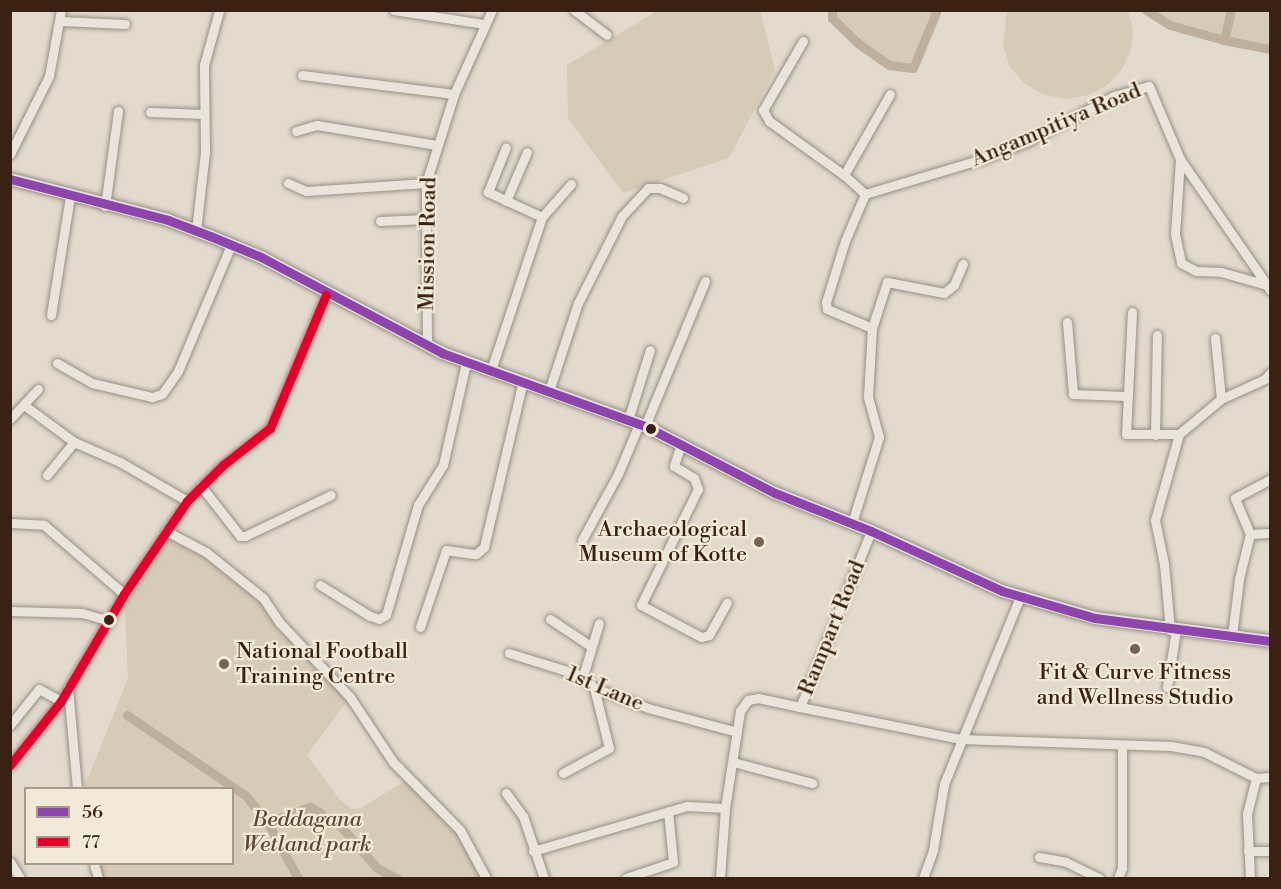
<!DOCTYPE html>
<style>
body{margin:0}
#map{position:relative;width:1281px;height:889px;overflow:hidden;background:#e2dacc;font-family:"Libre Bodoni",serif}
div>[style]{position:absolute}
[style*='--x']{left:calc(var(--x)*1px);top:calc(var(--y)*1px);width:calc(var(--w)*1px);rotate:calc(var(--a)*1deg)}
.green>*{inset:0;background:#d6cbb7}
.canal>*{height:9px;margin:-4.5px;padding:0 4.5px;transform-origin:4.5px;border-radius:4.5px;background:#beb09c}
.roads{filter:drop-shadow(0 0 2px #978f86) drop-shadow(0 0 2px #978f86)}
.minor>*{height:9px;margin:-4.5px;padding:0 4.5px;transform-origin:4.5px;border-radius:4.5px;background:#e9e5dd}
.major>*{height:12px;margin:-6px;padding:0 6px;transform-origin:6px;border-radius:6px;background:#e5e0d8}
.bus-1>*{height:9px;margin:-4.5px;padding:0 4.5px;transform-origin:4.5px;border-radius:4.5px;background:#8e44ad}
.bus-2>*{height:9px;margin:-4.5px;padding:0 4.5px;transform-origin:4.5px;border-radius:4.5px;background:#e4002b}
.dots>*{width:16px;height:16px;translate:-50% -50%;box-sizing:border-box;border:3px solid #f2ead8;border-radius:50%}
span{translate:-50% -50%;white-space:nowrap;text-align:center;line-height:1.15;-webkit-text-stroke:4.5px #f2ead8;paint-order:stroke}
.street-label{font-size:22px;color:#392214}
.poi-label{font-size:22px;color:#392214}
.right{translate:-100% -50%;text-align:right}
.left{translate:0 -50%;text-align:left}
.park-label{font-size:22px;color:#5e4938;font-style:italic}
.frame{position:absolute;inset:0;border:12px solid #392214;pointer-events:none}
.legend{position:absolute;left:24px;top:787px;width:210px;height:78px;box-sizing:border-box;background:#f2ead8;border:2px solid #a89a8a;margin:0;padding:8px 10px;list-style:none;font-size:18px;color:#392214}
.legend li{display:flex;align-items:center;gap:12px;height:30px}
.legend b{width:30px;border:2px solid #a89a8a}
</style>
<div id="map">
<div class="green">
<div style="clip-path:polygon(748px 10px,761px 12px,775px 70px,729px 158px,623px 193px,568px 118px,567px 65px,657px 11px)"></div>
<div style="clip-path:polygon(1007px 10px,1128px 11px,1133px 29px,1131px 49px,1122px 69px,1109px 84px,1089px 95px,1067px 99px,1045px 95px,1025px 84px,1010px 67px,1003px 45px)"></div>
<div style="clip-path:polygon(832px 11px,832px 10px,937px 11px,913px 68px,889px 65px,859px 44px,832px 18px)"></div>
<div style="clip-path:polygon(1146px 11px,1270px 11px,1270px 49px,1170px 25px)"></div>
<div style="clip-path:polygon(166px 531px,206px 552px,263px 598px,350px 697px,307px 755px,340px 800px,352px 809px,361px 808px,408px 779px,460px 830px,486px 878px,98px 878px,94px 864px,232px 864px,232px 788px,84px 788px,128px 678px,124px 594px)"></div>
</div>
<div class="canal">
<div style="--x:832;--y:10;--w:8;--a:90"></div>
<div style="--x:832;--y:18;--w:37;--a:44"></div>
<div style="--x:859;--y:44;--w:37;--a:35"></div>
<div style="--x:889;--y:65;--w:24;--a:7"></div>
<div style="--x:913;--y:68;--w:63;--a:-67.5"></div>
<div style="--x:1146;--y:10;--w:28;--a:32"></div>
<div style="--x:1170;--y:25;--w:56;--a:15.5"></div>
<div style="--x:1231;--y:10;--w:31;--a:103"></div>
<div style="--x:1224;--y:40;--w:47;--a:11.1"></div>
<div style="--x:127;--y:715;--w:144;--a:34.2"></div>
<div style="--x:246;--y:796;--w:33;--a:51"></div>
<div style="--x:267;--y:822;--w:64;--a:61"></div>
<div style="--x:336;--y:821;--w:62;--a:48.9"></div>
<div style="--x:377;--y:868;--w:22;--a:27"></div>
<div style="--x:267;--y:822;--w:46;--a:-19.2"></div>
<div style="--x:310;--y:807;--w:13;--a:29"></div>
</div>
<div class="roads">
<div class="minor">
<div style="--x:394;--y:10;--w:90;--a:8.9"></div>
<div style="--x:574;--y:10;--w:41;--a:37.1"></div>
<div style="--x:60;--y:21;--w:65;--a:2.6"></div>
<div style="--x:803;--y:41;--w:80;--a:120.1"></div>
<div style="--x:763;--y:110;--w:13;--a:61"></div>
<div style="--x:769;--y:121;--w:92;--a:35.8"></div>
<div style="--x:844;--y:175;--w:93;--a:-60.4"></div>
<div style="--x:302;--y:75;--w:153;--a:7.1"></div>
<div style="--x:150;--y:112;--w:54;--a:2.1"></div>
<div style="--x:296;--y:131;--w:22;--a:-16"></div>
<div style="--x:317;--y:125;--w:121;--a:9.5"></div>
<div style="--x:10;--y:154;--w:87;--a:-63.4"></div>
<div style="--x:49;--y:76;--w:67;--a:-79.7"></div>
<div style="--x:1180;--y:159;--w:153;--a:55.4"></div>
<div style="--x:844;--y:175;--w:28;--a:42"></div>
<div style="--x:288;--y:183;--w:20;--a:24"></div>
<div style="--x:306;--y:191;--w:120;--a:-3.8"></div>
<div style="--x:506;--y:201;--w:53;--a:-66.8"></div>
<div style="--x:105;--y:206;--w:96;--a:-82.2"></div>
<div style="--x:542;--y:217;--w:44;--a:-48.7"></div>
<div style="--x:380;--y:221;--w:46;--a:-2.5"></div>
<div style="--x:196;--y:230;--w:79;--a:-83.4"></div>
<div style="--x:205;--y:152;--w:87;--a:-90.7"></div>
<div style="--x:204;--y:65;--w:56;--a:-74.5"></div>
<div style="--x:1132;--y:312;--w:122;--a:92.8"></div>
<div style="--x:1126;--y:434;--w:53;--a:0"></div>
<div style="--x:51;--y:315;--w:121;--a:-80.9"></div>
<div style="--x:1067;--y:322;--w:72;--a:85.2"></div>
<div style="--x:1073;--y:394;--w:53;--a:2.2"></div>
<div style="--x:872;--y:328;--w:48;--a:-71.9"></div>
<div style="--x:887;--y:282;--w:58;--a:10.9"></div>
<div style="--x:944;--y:293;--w:13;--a:-39"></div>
<div style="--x:954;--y:285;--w:23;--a:-67"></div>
<div style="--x:1215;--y:338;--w:61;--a:84.4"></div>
<div style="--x:427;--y:345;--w:162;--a:-90.4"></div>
<div style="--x:426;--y:183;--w:93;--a:-72.5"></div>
<div style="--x:454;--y:94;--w:92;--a:-65.7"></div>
<div style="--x:57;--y:363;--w:40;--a:29.7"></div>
<div style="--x:92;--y:383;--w:62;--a:13.1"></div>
<div style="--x:152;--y:397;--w:10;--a:-17"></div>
<div style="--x:162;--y:394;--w:28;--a:-55"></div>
<div style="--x:178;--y:371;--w:137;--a:-67.2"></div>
<div style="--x:491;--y:370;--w:161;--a:-71.6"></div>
<div style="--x:542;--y:217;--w:60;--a:-155.2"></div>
<div style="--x:488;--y:192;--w:48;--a:-68.2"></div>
<div style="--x:549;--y:391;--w:93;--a:-71.8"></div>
<div style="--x:578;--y:303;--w:97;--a:-63.2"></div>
<div style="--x:622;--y:216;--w:38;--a:-47"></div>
<div style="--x:648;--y:188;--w:12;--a:0"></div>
<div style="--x:660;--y:188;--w:25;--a:23"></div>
<div style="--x:24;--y:405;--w:62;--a:36.5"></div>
<div style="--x:74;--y:442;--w:50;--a:23.5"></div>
<div style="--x:120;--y:462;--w:78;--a:30.2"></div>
<div style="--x:10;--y:419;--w:41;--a:-47"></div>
<div style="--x:628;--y:420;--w:73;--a:-72.6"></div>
<div style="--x:645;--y:426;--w:157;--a:-67.5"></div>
<div style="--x:1155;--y:435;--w:100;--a:-88.9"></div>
<div style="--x:681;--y:444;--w:23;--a:108"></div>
<div style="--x:674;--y:466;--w:23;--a:31"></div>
<div style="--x:694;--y:478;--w:12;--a:70"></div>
<div style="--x:698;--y:489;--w:129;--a:116.2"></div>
<div style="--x:641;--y:605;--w:68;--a:28.1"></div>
<div style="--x:701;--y:637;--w:8;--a:-14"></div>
<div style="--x:709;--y:635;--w:37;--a:-61"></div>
<div style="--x:47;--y:475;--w:43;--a:-50.7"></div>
<div style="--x:201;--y:486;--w:63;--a:52"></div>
<div style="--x:240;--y:536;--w:5;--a:0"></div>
<div style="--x:245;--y:536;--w:95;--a:-25.5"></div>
<div style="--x:10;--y:523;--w:34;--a:3"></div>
<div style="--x:44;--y:525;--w:106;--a:40.8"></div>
<div style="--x:852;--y:523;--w:90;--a:-72.6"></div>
<div style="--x:879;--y:437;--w:41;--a:-105.4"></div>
<div style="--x:868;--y:397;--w:69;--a:-86.7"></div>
<div style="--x:872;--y:328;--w:49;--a:-157.1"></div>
<div style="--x:827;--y:309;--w:7;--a:-98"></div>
<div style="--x:826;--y:302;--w:64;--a:-72.7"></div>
<div style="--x:845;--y:241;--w:51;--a:-66.9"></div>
<div style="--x:865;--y:194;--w:122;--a:-16.7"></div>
<div style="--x:982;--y:159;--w:49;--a:-21.4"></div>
<div style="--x:1028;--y:141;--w:97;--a:-27.6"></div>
<div style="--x:1114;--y:96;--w:36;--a:-16"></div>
<div style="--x:1149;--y:86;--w:79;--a:67"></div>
<div style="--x:1180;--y:159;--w:75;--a:93.8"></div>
<div style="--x:1175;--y:234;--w:30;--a:78"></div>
<div style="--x:1181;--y:263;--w:17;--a:28"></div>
<div style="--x:1196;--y:271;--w:25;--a:2"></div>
<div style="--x:1221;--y:272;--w:48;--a:15.8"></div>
<div style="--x:1267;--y:285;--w:6;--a:59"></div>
<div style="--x:166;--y:531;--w:45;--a:27.7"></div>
<div style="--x:206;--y:552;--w:73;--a:38.9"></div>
<div style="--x:263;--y:598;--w:30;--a:56"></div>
<div style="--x:280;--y:623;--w:102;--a:46.6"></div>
<div style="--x:350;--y:697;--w:78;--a:56.5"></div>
<div style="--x:393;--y:762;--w:95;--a:45.4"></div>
<div style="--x:460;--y:830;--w:55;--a:61.6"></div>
<div style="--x:1250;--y:534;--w:20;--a:-3"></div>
<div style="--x:582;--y:540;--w:75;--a:-61.4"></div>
<div style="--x:618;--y:474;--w:54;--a:-67.2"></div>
<div style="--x:320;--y:585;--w:59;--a:31.8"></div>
<div style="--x:370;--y:616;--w:9;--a:18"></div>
<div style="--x:379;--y:619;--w:8;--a:-30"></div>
<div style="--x:386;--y:615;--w:115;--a:-73.8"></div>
<div style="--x:418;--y:505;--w:47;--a:-58"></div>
<div style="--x:443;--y:465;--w:105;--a:-77.3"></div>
<div style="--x:10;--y:611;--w:72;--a:1.6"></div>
<div style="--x:82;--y:613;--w:29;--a:16"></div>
<div style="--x:550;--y:619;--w:50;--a:33.7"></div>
<div style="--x:420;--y:627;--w:81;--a:-71.3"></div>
<div style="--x:446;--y:550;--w:30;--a:8"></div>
<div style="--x:476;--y:554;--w:11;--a:-41"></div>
<div style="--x:484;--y:547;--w:171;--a:-76.8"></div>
<div style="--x:1170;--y:630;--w:66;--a:-95.2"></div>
<div style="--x:1164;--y:564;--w:45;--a:-101.6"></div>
<div style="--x:1155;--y:520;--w:89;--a:-74.4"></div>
<div style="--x:1179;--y:434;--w:55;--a:-39.8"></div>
<div style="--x:1221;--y:399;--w:48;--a:-24.4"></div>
<div style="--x:1265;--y:379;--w:8;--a:-50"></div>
<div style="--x:1232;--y:636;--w:57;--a:-83"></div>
<div style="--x:1239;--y:579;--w:46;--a:-76.3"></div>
<div style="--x:1250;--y:534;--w:39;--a:-113"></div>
<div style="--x:1235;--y:498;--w:40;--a:-28"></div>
<div style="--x:509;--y:653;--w:77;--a:17.3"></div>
<div style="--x:583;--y:676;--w:16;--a:47"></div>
<div style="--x:594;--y:688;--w:58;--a:20.3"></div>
<div style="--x:648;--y:708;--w:92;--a:15.1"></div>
<div style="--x:583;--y:676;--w:55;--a:-73.2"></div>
<div style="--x:1167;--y:687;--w:58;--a:-81"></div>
<div style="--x:68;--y:688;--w:100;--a:84.9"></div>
<div style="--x:800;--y:707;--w:163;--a:11.3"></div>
<div style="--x:960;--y:739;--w:211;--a:1.9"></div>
<div style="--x:1171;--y:746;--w:34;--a:10"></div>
<div style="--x:1204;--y:752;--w:58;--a:26.6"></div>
<div style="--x:1256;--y:778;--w:14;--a:-4"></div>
<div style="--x:10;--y:725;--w:46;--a:-51.1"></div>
<div style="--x:39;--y:689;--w:25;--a:29"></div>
<div style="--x:733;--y:762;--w:82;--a:14.9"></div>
<div style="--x:10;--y:765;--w:82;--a:-51.4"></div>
<div style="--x:61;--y:701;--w:124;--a:-59.5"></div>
<div style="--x:124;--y:594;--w:112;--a:-55.9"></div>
<div style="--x:187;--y:501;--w:51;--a:-45"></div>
<div style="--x:223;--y:465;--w:60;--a:-38.2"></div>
<div style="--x:270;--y:428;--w:144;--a:-67.2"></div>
<div style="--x:563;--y:773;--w:52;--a:-28.5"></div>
<div style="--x:609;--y:748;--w:62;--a:-104"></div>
<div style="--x:506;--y:793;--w:29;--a:54"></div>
<div style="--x:523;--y:816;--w:65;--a:71.3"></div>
<div style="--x:533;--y:851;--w:160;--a:-16.3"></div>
<div style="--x:687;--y:806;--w:38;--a:3"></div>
<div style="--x:1248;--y:851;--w:22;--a:0"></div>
<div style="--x:1039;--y:857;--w:27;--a:10"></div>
<div style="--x:1066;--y:862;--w:37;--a:26"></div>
<div style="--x:10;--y:862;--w:19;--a:58"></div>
<div style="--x:94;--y:864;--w:15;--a:74"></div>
<div style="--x:626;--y:878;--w:50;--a:-18.8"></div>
<div style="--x:673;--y:862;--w:51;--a:-95.6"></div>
<div style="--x:720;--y:878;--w:70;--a:-85.9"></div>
<div style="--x:725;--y:808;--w:98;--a:-81.2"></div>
<div style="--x:740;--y:711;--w:14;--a:-54"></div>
<div style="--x:748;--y:700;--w:10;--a:-11"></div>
<div style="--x:758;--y:698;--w:43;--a:12.1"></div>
<div style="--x:800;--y:707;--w:190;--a:-68"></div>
<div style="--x:923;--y:878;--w:30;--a:-70"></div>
<div style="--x:933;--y:850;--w:67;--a:-80.5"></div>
<div style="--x:944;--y:784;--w:202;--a:-67.9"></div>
<div style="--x:1118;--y:878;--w:11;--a:-68"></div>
<div style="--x:1122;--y:868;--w:122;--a:-90"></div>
<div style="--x:1250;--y:878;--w:64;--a:-92.7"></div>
<div style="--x:1247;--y:814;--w:37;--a:-76"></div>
</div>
<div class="major">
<div style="--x:10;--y:179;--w:163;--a:14.5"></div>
<div style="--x:168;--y:220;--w:45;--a:20.9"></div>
<div style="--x:210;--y:236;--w:55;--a:22.4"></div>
<div style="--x:261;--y:257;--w:205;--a:27.9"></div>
<div style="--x:442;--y:353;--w:216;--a:19.8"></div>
<div style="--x:645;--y:426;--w:146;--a:27.3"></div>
<div style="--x:775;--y:493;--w:103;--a:21.6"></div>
<div style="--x:871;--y:531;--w:144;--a:24.6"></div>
<div style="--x:1002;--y:591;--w:97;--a:16.2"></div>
<div style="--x:1095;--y:618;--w:177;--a:7.5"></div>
</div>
</div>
<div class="bus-1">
<div style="--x:10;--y:179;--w:163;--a:14.5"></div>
<div style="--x:168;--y:220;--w:45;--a:20.9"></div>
<div style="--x:210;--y:236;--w:55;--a:22.4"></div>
<div style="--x:261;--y:257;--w:205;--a:27.9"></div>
<div style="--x:442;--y:353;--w:216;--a:19.8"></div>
<div style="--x:645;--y:426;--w:146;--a:27.3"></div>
<div style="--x:775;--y:493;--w:103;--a:21.6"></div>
<div style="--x:871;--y:531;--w:144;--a:24.6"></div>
<div style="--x:1002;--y:591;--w:97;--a:16.2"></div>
<div style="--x:1095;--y:618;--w:177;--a:7.5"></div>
</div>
<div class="bus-2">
<div style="--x:10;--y:765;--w:82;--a:-51.4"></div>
<div style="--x:61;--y:701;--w:124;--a:-59.5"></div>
<div style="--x:124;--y:594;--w:112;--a:-55.9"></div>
<div style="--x:187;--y:501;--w:51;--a:-45"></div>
<div style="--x:223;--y:465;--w:60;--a:-38.2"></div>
<div style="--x:270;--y:428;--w:144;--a:-67.2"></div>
</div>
<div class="dots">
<div style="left:651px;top:429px;background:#392214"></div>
<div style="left:759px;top:542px;background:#746254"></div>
<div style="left:109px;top:620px;background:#392214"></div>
<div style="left:1135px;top:649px;background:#746254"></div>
<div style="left:224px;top:664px;background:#746254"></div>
</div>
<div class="street-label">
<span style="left:1056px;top:125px;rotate:-23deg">Angampitiya Road</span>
<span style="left:428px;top:244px;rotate:-89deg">Mission Road</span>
<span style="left:832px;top:628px;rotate:-68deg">Rampart Road</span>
<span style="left:605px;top:689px;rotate:23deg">1st Lane</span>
</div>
<div class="poi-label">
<span class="right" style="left:747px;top:542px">Archaeological<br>Museum of Kotte</span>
<span class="left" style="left:236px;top:664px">National Football<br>Training Centre</span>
<span style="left:1135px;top:685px">Fit &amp; Curve Fitness<br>and Wellness Studio</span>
</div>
<div class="park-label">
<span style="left:307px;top:832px">Beddagana<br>Wetland park</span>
</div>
<div class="frame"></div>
<ul class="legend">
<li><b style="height:8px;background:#8e44ad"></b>56</li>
<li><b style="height:8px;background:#e4002b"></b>77</li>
</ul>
</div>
